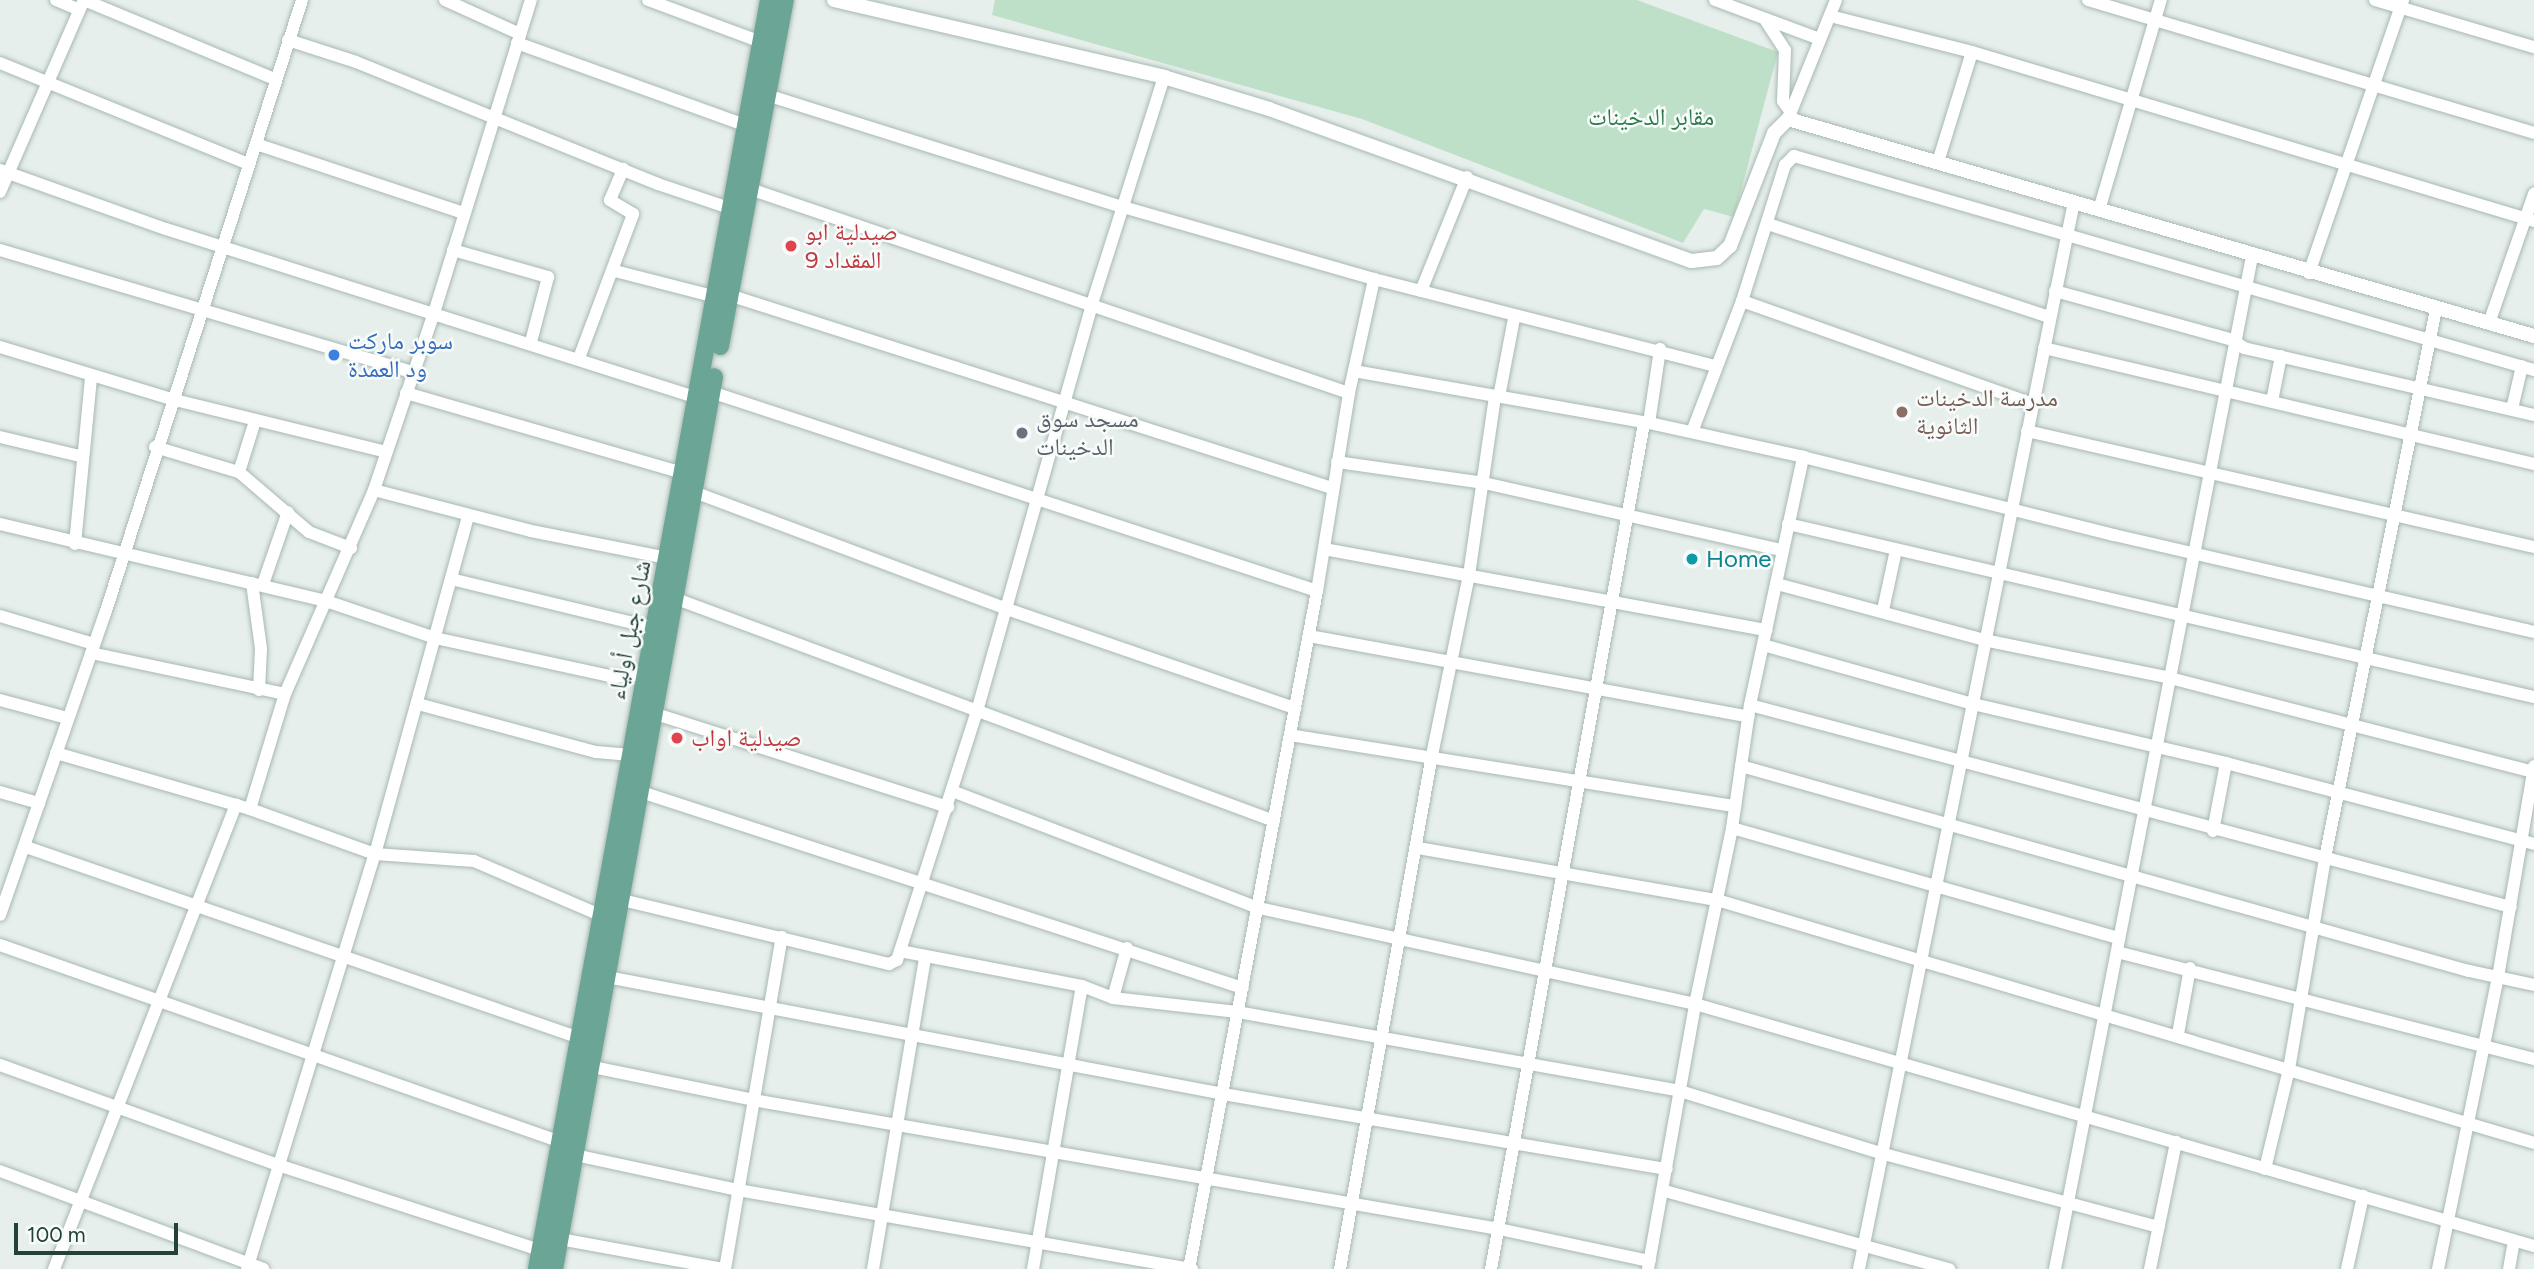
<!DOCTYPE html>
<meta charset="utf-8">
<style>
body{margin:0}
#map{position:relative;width:2534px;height:1269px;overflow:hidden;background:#e6efeb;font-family:Figtree,"Noto Naskh Arabic",sans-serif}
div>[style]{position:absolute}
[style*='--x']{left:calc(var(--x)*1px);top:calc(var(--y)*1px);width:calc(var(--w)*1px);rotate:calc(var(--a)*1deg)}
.green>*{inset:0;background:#bfe0c8}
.roads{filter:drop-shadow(0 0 2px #a8b8b2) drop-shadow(0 0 2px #a8b8b2)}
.minor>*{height:12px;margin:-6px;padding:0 6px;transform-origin:6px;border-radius:6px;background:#fff}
.tertiary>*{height:14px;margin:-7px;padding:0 7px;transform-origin:7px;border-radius:7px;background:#fff}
.primary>*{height:18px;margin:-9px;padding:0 9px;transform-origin:9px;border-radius:9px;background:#6aa596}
.dots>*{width:19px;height:19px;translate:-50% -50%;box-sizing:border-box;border:4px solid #f7fbf9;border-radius:50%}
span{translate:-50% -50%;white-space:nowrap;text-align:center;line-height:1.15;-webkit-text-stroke:5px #f7fbf9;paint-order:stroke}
.park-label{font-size:24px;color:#2d7a4b}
.health-label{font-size:24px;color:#be3a42}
.left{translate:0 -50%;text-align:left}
.shop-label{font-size:24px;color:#366cbe}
.education-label{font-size:24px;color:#785e54}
.worship-label{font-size:24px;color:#5b616d}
.culture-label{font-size:24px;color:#0d838f}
.street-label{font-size:24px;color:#24423a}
.scale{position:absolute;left:14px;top:1223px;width:164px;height:32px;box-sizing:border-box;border:4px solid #24423a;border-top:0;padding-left:9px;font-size:21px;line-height:24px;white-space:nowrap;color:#24423a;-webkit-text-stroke:5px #f7fbf9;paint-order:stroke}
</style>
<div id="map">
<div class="green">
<div style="clip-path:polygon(995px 0,1637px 0,1778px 52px,1734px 217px,1704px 209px,1683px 243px,1362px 119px,992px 15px)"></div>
</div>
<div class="roads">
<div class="minor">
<div style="--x:56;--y:0;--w:25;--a:23"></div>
<div style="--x:84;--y:0;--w:207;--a:22.5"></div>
<div style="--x:445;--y:0;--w:82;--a:24.4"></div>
<div style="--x:648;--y:0;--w:121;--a:20.4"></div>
<div style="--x:1715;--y:0;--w:112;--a:20.4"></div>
<div style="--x:2088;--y:0;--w:465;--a:16.6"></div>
<div style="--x:2375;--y:0;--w:166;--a:16.5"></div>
<div style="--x:1830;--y:16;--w:146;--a:14.2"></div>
<div style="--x:1972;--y:52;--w:587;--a:16.74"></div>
<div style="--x:1766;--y:21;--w:35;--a:57"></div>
<div style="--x:1785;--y:50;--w:51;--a:92.2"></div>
<div style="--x:1783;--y:101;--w:12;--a:55"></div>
<div style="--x:288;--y:40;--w:71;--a:17.9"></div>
<div style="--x:356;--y:62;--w:326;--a:22"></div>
<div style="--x:658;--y:184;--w:78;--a:18.7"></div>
<div style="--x:517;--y:43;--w:245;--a:19.8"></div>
<div style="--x:0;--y:63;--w:269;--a:22.1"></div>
<div style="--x:767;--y:95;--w:373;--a:17.5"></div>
<div style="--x:1123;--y:207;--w:261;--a:16"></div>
<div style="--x:1374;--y:279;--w:353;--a:14.3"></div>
<div style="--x:1788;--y:119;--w:128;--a:-68"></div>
<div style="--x:256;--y:144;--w:219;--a:18.4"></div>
<div style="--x:1938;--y:162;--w:115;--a:-72.8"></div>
<div style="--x:0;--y:170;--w:176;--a:19.6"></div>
<div style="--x:166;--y:229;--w:558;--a:17.62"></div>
<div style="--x:750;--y:189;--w:633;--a:18.81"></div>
<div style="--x:0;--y:192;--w:210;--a:-66.4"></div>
<div style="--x:2099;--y:210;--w:219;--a:-73.6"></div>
<div style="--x:1768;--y:224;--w:297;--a:18.3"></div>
<div style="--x:0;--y:250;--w:430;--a:16.5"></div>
<div style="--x:453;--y:250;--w:99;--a:15.9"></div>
<div style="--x:548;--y:277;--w:67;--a:104.7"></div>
<div style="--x:615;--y:271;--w:104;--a:14.4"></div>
<div style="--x:2309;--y:273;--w:289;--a:-71"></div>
<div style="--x:1421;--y:291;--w:123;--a:-68"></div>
<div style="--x:2055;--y:291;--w:185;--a:15.4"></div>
<div style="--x:2233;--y:340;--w:14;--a:36"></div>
<div style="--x:2244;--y:348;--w:298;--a:13"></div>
<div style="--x:729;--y:295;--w:633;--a:17.75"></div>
<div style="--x:1742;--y:301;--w:309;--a:19.5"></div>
<div style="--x:2489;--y:323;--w:137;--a:-70.8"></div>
<div style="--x:0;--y:347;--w:179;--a:16.9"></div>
<div style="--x:171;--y:399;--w:221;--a:13.8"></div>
<div style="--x:2044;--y:348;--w:504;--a:13.32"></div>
<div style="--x:579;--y:358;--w:154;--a:-69.4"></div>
<div style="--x:633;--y:214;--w:27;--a:-149"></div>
<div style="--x:610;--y:200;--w:34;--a:-67"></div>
<div style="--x:1354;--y:371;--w:300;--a:10"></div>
<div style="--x:1649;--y:423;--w:158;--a:12.4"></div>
<div style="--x:1803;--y:457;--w:321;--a:14.1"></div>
<div style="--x:2114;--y:535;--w:431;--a:13"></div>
<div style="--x:711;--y:392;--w:638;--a:18.18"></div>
<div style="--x:406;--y:393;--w:288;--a:16.1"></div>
<div style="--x:1499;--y:397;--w:80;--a:-79.2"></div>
<div style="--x:2272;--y:401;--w:46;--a:-78.7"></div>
<div style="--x:2512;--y:409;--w:44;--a:-76.9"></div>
<div style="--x:1649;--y:423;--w:75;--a:-81.5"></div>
<div style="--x:2027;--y:431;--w:520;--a:12.89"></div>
<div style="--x:1692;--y:432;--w:140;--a:-69.1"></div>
<div style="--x:1742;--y:301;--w:143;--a:-72.5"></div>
<div style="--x:1785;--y:165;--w:13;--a:-45"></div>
<div style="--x:1794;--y:156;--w:770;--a:16.13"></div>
<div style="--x:0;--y:437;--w:82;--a:13.4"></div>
<div style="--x:155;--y:447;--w:88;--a:16.6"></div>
<div style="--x:239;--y:472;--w:92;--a:40.6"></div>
<div style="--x:309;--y:532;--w:45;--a:20.9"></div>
<div style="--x:1337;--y:462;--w:148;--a:8.1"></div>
<div style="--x:1484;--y:483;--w:305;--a:12.7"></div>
<div style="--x:239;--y:472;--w:53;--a:-72.6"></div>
<div style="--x:374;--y:490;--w:162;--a:14.6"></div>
<div style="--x:531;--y:531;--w:139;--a:11.2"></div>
<div style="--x:694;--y:492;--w:334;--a:20.5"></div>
<div style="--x:1007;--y:609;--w:305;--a:19"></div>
<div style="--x:0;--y:524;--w:335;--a:13.3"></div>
<div style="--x:326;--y:601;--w:115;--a:18.7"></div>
<div style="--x:435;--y:638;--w:183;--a:12.3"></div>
<div style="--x:614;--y:677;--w:31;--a:-4"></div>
<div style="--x:1788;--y:524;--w:766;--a:13.06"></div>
<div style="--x:75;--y:544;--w:168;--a:-84.5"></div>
<div style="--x:1324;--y:549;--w:450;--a:10.4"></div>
<div style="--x:451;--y:579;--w:209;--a:13.6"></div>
<div style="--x:252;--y:583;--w:67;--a:82.2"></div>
<div style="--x:261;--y:649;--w:41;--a:92.8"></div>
<div style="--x:263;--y:584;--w:76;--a:-70.9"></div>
<div style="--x:1777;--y:584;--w:214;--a:15.1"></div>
<div style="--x:1984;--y:640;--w:190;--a:11.5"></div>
<div style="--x:2170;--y:678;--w:376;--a:14.5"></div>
<div style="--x:674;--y:598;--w:640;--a:20.39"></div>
<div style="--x:1883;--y:610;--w:61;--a:-77.8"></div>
<div style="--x:0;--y:616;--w:98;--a:16.6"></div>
<div style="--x:1309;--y:636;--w:447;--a:10.4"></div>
<div style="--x:1763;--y:645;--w:218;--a:15.7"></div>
<div style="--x:1973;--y:704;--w:260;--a:13.1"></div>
<div style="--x:2226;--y:763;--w:318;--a:14.7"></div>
<div style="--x:91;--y:653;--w:198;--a:11.9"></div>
<div style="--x:0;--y:700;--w:69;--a:15"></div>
<div style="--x:418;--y:704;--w:184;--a:15.1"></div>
<div style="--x:596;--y:752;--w:35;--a:5"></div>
<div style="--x:1750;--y:705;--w:787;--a:14.87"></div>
<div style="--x:653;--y:713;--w:310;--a:17.7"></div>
<div style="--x:1290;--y:735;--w:451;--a:9.1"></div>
<div style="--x:56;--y:753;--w:202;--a:16.1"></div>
<div style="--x:250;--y:809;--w:133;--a:19.8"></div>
<div style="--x:375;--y:854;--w:99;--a:4"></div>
<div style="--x:474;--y:861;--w:137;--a:23.2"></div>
<div style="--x:1741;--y:766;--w:756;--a:15.73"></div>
<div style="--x:2469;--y:971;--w:66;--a:12.2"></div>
<div style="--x:638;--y:791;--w:636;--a:18.04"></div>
<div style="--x:952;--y:791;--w:329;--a:20.9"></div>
<div style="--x:1259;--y:908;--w:446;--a:12.4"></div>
<div style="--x:1695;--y:1004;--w:873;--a:16.09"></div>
<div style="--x:0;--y:792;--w:41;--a:15.8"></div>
<div style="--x:250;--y:809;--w:120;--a:-73.1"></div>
<div style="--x:285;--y:694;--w:223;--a:-66.4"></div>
<div style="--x:374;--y:490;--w:187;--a:-71.3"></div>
<div style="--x:434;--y:313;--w:328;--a:-72.8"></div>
<div style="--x:1732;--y:828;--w:401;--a:15.9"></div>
<div style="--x:2213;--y:831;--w:69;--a:-79.2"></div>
<div style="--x:26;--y:847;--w:583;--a:19.03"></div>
<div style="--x:1418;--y:848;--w:303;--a:9.9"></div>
<div style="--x:1717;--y:900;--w:852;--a:16.56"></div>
<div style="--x:618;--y:899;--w:279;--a:13.5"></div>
<div style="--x:889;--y:964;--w:9;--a:-27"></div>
<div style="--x:897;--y:960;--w:262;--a:-72.2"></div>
<div style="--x:977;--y:711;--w:420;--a:-74.2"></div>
<div style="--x:1091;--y:307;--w:241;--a:-72.4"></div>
<div style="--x:0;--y:915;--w:319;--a:-70.8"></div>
<div style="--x:105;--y:614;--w:645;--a:-72.21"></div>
<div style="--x:0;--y:945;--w:591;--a:19.35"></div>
<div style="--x:900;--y:951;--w:185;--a:10.9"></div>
<div style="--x:1082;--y:986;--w:33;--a:21"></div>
<div style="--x:1113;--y:998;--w:125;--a:6.4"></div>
<div style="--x:1237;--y:1012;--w:450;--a:10.1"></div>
<div style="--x:1680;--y:1091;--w:214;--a:17.2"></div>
<div style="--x:1884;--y:1154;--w:284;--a:14.9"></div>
<div style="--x:2117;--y:952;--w:431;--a:14.4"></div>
<div style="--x:607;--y:977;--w:627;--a:10.75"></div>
<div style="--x:1223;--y:1094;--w:450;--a:9.6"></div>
<div style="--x:1113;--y:998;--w:52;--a:-74.4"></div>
<div style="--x:2178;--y:1034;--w:67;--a:-79.7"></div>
<div style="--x:0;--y:1065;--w:295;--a:19.8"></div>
<div style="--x:278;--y:1165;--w:275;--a:18"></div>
<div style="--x:583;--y:1065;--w:174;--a:11.6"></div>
<div style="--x:753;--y:1100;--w:757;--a:9.81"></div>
<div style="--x:1499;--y:1229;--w:154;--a:12"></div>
<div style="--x:575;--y:1155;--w:167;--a:12.1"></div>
<div style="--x:738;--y:1190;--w:461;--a:9.9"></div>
<div style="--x:2265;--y:1169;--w:103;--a:-76.5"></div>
<div style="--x:2289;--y:1069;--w:214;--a:-80.3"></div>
<div style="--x:2325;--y:858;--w:560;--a:-78.57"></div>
<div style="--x:0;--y:1171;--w:281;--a:20.4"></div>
<div style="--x:1665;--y:1191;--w:295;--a:15.4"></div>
<div style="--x:560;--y:1239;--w:167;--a:10.4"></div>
<div style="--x:54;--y:1269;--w:499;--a:-68.6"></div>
<div style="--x:247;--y:1269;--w:434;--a:-72.9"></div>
<div style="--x:375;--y:854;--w:351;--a:-74.6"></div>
<div style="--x:725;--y:1269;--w:337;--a:-80.3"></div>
<div style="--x:873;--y:1269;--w:316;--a:-80.5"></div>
<div style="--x:1033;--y:1269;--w:287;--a:-80.2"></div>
<div style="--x:1189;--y:1269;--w:690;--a:-79.31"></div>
<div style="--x:1317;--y:591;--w:201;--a:-80.8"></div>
<div style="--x:1349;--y:393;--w:117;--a:-77.6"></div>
<div style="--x:1340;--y:1269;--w:517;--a:-79.86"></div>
<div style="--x:1431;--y:760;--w:189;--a:-78.4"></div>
<div style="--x:1469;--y:575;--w:180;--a:-81.7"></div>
<div style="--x:1491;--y:1269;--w:859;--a:-79.74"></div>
<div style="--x:1648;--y:1269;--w:269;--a:-79.9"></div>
<div style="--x:1695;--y:1004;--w:180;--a:-78.1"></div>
<div style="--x:1732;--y:828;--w:124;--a:-81.7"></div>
<div style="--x:1750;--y:705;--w:254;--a:-77.9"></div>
<div style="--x:1859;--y:1269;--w:1088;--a:-78.61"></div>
<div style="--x:2055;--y:1269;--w:1032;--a:-78.99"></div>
<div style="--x:2150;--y:1269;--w:130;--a:-78.4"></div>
<div style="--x:2347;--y:1269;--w:75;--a:-77.6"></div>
<div style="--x:2438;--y:1269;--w:298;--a:-78.4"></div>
<div style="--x:2498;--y:977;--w:214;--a:-80.3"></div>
<div style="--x:2509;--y:1269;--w:29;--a:-80"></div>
</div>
<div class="tertiary">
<div style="--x:834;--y:0;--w:339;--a:13.1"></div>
<div style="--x:1164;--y:77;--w:110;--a:16.9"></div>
<div style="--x:1269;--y:109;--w:449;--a:19.8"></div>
<div style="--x:1692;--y:261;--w:25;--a:-7"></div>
<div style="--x:1717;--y:258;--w:18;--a:-43"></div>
<div style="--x:1730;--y:246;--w:121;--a:-68.7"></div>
<div style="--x:1774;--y:133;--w:20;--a:-45"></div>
<div style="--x:1788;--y:119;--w:777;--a:16.22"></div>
</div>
<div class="primary">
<div style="--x:720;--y:346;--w:352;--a:-79.4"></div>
<div style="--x:537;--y:1269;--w:1290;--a:-79.64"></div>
<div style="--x:554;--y:1269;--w:906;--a:-79.83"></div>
</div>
</div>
<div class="dots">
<div style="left:791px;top:246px;background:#e0444e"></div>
<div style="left:334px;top:355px;background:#3f7fe0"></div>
<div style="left:1902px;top:412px;background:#8d6e63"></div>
<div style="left:1022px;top:433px;background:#6b7280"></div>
<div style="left:1692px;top:559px;background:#0f9aa8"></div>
<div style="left:677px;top:738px;background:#e0444e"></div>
</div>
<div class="park-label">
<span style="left:1651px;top:117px">مقابر الدخينات</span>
</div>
<div class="health-label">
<span class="left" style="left:805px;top:246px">صيدلية ابو<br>المقداد 9</span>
<span class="left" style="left:691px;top:738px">صيدلية اواب</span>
</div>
<div class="shop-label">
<span class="left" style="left:348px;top:355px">سوبر ماركت<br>ود العمدة</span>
</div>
<div class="education-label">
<span class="left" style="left:1916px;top:412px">مدرسة الدخينات<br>الثانوية</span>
</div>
<div class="worship-label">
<span class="left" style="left:1036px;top:433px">مسجد سوق<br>الدخينات</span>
</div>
<div class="culture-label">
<span class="left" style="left:1706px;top:559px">Home</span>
</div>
<div class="street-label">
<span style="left:629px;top:630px;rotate:-79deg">شارع جبل أولياء</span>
</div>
<div class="scale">100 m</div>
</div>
